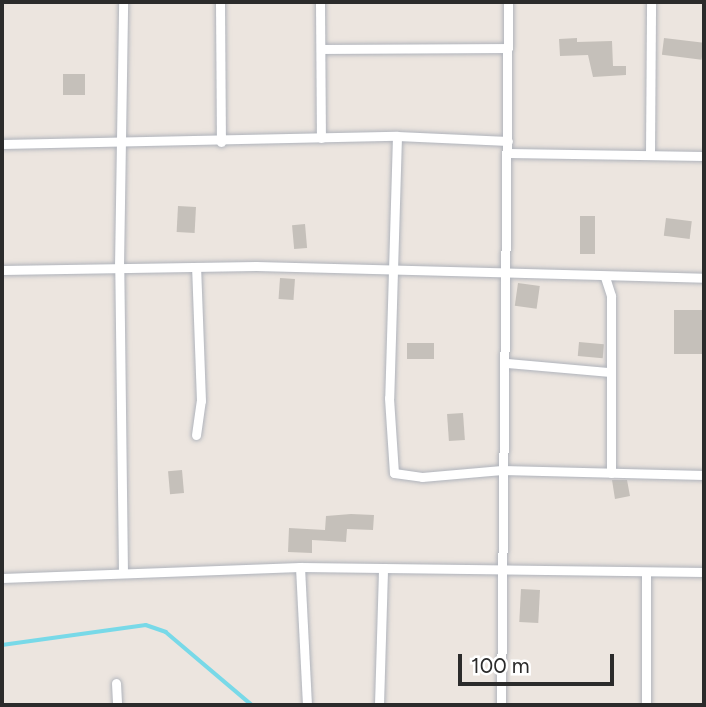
<!DOCTYPE html>
<style>
body{margin:0}
#map{position:relative;width:706px;height:707px;overflow:hidden;background:#ece5df;font-family:Figtree,sans-serif}
div>[style]{position:absolute}
[style*='--x']{left:calc(var(--x)*1px);top:calc(var(--y)*1px);width:calc(var(--w)*1px);rotate:calc(var(--a)*1deg)}
.stream>*{height:3.5px;margin:-1.75px;padding:0 1.75px;transform-origin:1.75px;border-radius:1.75px;background:#78d9e8}
.building>*{inset:0;background:#c5c0ba;transform-origin:0 0}
.roads{filter:drop-shadow(0 0 2px #afb3bb) drop-shadow(0 0 2px #afb3bb)}
.street>*{height:9px;margin:-4.5px;padding:0 4.5px;transform-origin:4.5px;border-radius:4.5px;background:#fff}
span{translate:-50% -50%;white-space:nowrap;text-align:center;line-height:1.15;-webkit-text-stroke:6px #fff;paint-order:stroke}
.frame{position:absolute;inset:0;border:4px solid #2b2b2b;pointer-events:none}
.scale{position:absolute;left:458px;top:654px;width:156px;height:32px;box-sizing:border-box;border:4px solid #2b2b2b;border-top:0;padding-left:9px;font-size:21px;line-height:24px;white-space:nowrap;color:#2b2b2b;-webkit-text-stroke:5px #fff;paint-order:stroke}
</style>
<div id="map">
<div class="stream">
<div style="--x:2;--y:645;--w:145;--a:-7.9"></div>
<div style="--x:146;--y:625;--w:21;--a:19"></div>
<div style="--x:166;--y:632;--w:113;--a:40.3"></div>
</div>
<div class="building">
<div style="clip-path:polygon(577px 38px,577px 42px,612px 41px,613px 66px,626px 66px,626px 75px,593px 77px,588px 55px,560px 56px,559px 39px)"></div>
<div style="left:664px;top:38px;width:40px;height:17px;rotate:7deg"></div>
<div style="left:63px;top:74px;width:22px;height:21px"></div>
<div style="left:178px;top:206px;width:18px;height:26px;rotate:3deg"></div>
<div style="left:580px;top:216px;width:15px;height:38px"></div>
<div style="left:666px;top:218px;width:26px;height:18px;rotate:7deg"></div>
<div style="left:305px;top:224px;width:24px;height:13px;rotate:85deg"></div>
<div style="left:280px;top:278px;width:15px;height:21px;rotate:4deg"></div>
<div style="left:518px;top:283px;width:22px;height:23px;rotate:8deg"></div>
<div style="left:704px;top:310px;width:44px;height:30px;rotate:90deg"></div>
<div style="left:579px;top:342px;width:25px;height:14px;rotate:5deg"></div>
<div style="left:407px;top:343px;width:27px;height:16px"></div>
<div style="left:463px;top:413px;width:27px;height:16px;rotate:86deg"></div>
<div style="left:182px;top:470px;width:23px;height:14px;rotate:85deg"></div>
<div style="clip-path:polygon(612px 480px,627px 480px,630px 496px,615px 499px)"></div>
<div style="clip-path:polygon(351px 514px,374px 515px,373px 530px,347px 529px,346px 542px,312px 540px,312px 553px,288px 552px,289px 528px,325px 530px,326px 516px)"></div>
<div style="left:521px;top:589px;width:19px;height:33px;rotate:3deg"></div>
</div>
<div class="roads">
<div class="street">
<div style="--x:220;--y:2;--w:140;--a:89.6"></div>
<div style="--x:320;--y:2;--w:136;--a:89.6"></div>
<div style="--x:322;--y:49;--w:186;--a:-0.3"></div>
<div style="--x:397;--y:136;--w:262;--a:91.7"></div>
<div style="--x:389;--y:398;--w:75;--a:86.2"></div>
<div style="--x:394;--y:473;--w:28;--a:8"></div>
<div style="--x:422;--y:477;--w:80;--a:-5"></div>
<div style="--x:502;--y:470;--w:202;--a:1.4"></div>
<div style="--x:2;--y:144;--w:395;--a:-1.2"></div>
<div style="--x:397;--y:136;--w:111;--a:2.6"></div>
<div style="--x:508;--y:153;--w:196;--a:0.9"></div>
<div style="--x:650;--y:155;--w:153;--a:-89.6"></div>
<div style="--x:2;--y:270;--w:254;--a:-0.9"></div>
<div style="--x:256;--y:266;--w:448;--a:1.5"></div>
<div style="--x:605;--y:277;--w:20;--a:72"></div>
<div style="--x:611;--y:296;--w:177;--a:90"></div>
<div style="--x:506;--y:363;--w:103;--a:5"></div>
<div style="--x:196;--y:435;--w:34;--a:-82"></div>
<div style="--x:201;--y:401;--w:134;--a:-92.1"></div>
<div style="--x:300;--y:567;--w:138;--a:87.1"></div>
<div style="--x:123;--y:573;--w:306;--a:-90.7"></div>
<div style="--x:119;--y:267;--w:265;--a:-89.1"></div>
<div style="--x:2;--y:578;--w:298;--a:-2.1"></div>
<div style="--x:300;--y:567;--w:404;--a:0.7"></div>
<div style="--x:116;--y:683;--w:22;--a:87"></div>
<div style="--x:379;--y:705;--w:137;--a:-88.3"></div>
<div style="--x:501;--y:705;--w:703;--a:-89.43"></div>
<div style="--x:646;--y:705;--w:133;--a:-90"></div>
</div>
</div>
<div class="frame"></div>
<div class="scale">100 m</div>
</div>
